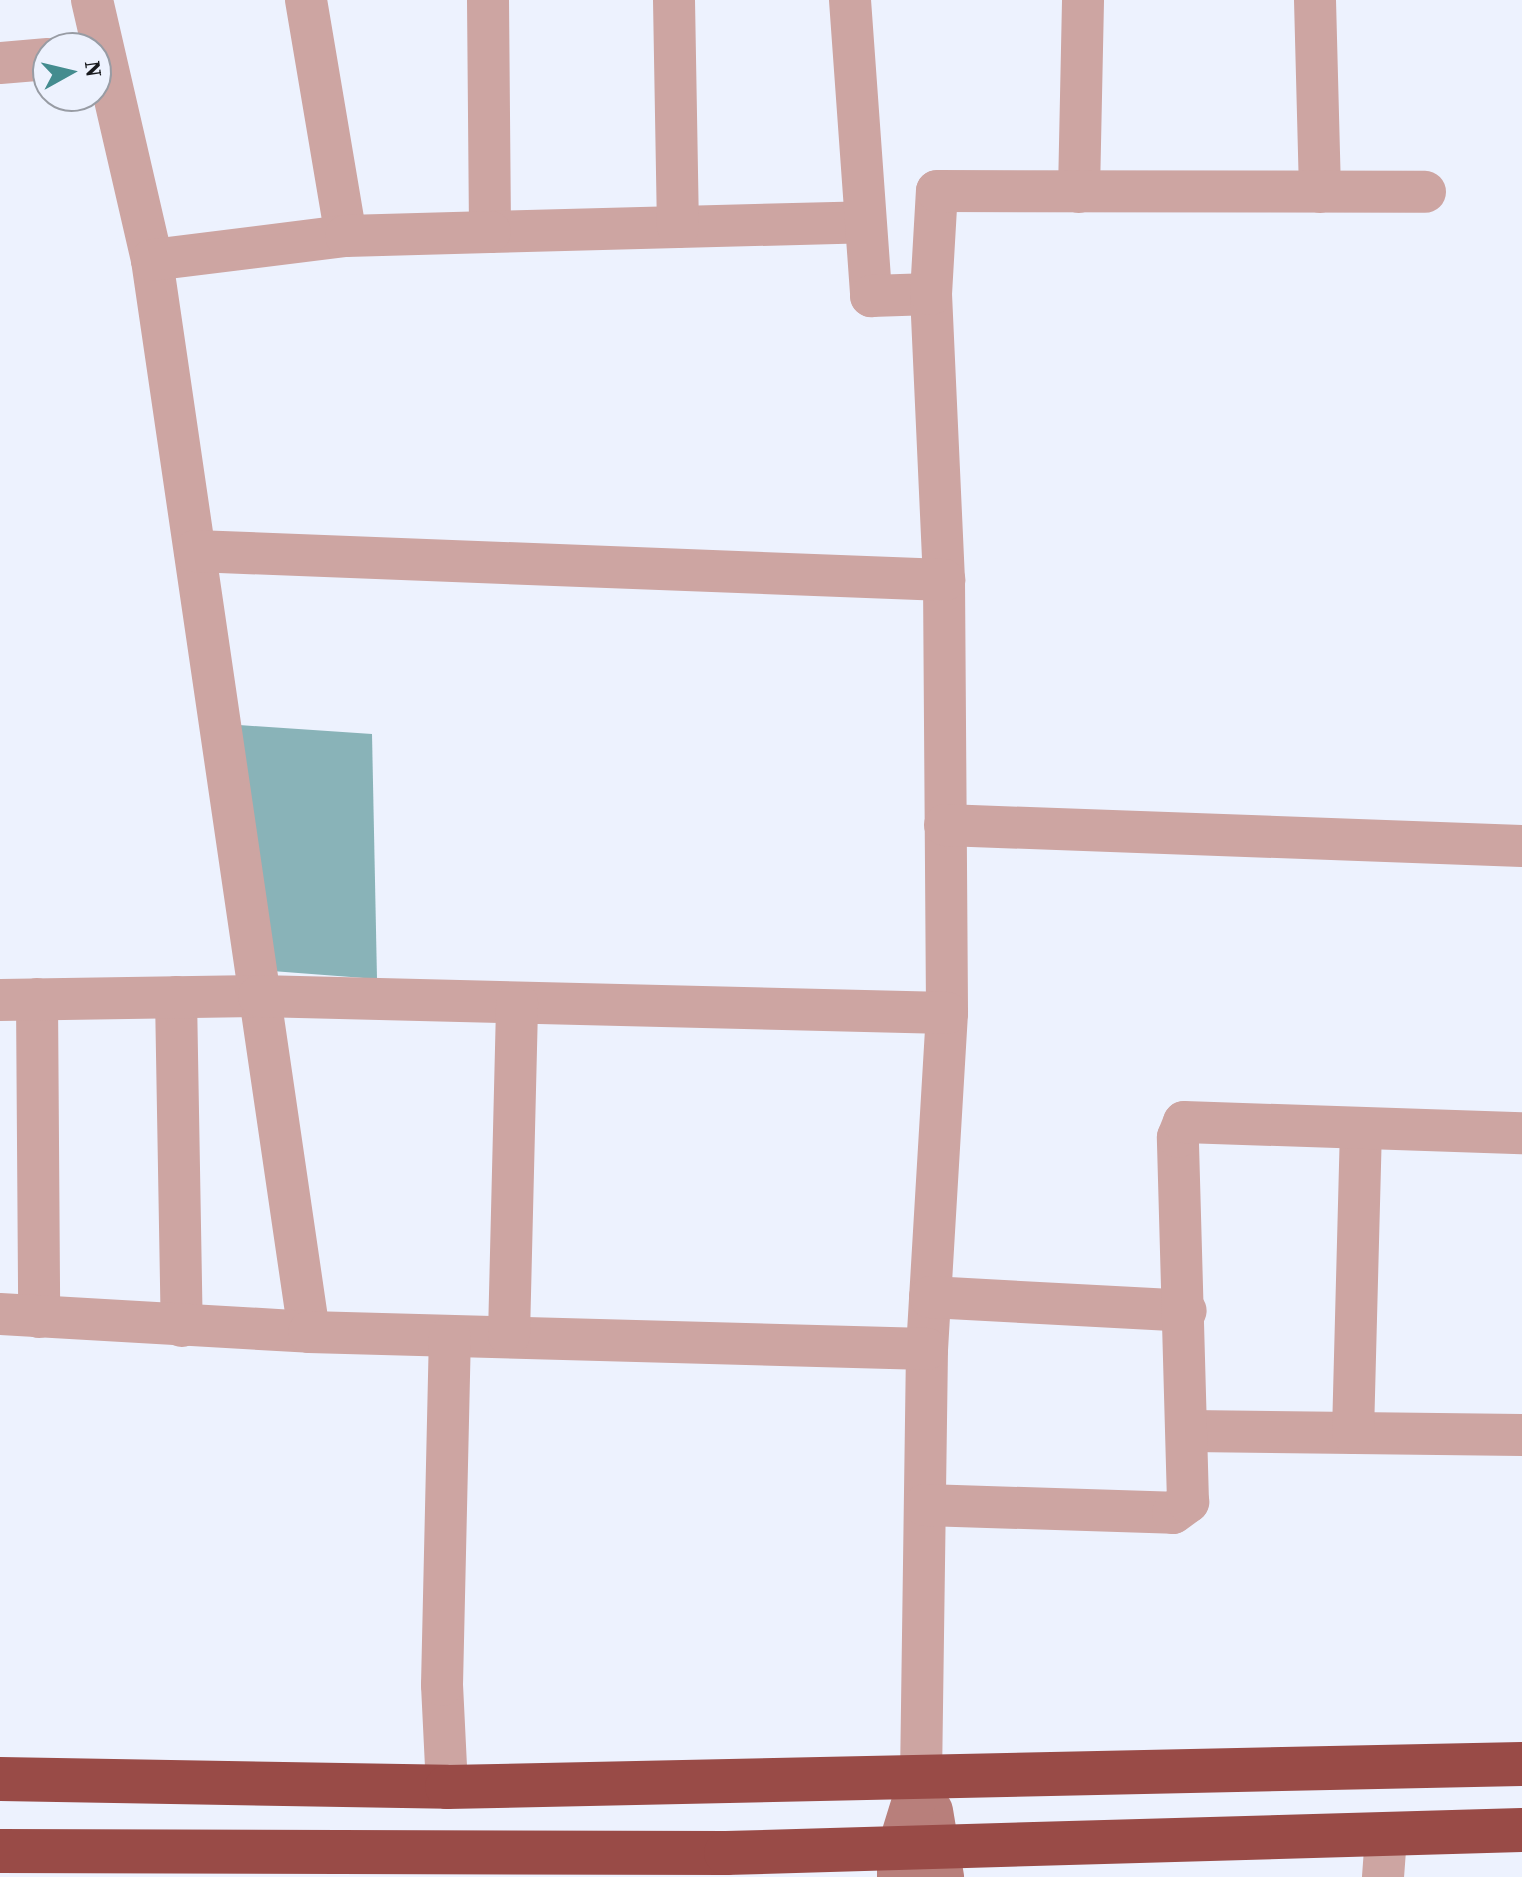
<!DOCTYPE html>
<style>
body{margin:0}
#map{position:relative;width:1522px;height:1877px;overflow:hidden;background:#edf2fe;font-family:"Source Serif 4",serif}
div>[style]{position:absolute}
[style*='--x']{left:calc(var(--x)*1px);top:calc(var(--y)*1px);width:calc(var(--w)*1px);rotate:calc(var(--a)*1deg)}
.water>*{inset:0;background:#89b3b8}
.street>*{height:42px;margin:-21px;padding:0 21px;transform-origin:21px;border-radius:21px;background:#cda5a2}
.secondary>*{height:44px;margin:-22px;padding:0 22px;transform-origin:22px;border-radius:22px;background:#b87f7b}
.highway>*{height:44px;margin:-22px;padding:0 22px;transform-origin:22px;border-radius:22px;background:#994b47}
span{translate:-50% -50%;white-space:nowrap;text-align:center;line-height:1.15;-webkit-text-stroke:7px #edf2fe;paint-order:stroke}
.north{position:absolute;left:32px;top:32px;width:80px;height:80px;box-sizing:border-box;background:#edf2fe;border:2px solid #989ca4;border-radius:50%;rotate:82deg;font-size:22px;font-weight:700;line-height:32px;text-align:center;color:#181a1e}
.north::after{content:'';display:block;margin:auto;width:28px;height:36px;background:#448c8f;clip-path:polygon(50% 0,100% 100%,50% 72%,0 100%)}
</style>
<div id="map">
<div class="water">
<div style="clip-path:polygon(239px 725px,372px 734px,377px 979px,272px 971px)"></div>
</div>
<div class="street">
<div style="--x:92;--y:0;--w:267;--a:77"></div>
<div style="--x:152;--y:260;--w:1083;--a:81.67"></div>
<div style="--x:306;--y:0;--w:239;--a:80.4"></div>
<div style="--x:488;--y:0;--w:232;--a:89.5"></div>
<div style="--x:490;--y:232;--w:375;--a:-1.5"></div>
<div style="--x:674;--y:0;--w:227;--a:89"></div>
<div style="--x:850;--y:0;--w:297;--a:85.9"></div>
<div style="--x:871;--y:296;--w:60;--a:-1.9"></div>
<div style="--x:931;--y:294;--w:286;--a:87.4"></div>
<div style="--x:944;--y:580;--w:433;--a:89.6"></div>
<div style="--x:947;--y:1013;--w:337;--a:93.4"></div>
<div style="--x:927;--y:1349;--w:429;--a:90.8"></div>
<div style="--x:1315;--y:0;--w:192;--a:88.5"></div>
<div style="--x:0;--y:63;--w:48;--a:-4.8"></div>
<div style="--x:1079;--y:192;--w:192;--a:-88.8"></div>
<div style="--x:152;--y:260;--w:195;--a:-7.1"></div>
<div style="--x:346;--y:236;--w:144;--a:-1.6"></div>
<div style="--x:931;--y:294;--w:103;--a:-86.7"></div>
<div style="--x:937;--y:191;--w:488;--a:0.1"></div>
<div style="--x:195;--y:551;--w:750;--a:2.22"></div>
<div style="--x:945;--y:825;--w:577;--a:2.08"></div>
<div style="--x:176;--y:997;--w:329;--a:89"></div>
<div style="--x:37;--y:999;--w:318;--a:89.6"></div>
<div style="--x:0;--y:1000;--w:259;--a:-0.9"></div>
<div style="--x:259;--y:996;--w:688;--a:1.42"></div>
<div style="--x:930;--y:1297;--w:256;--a:3.1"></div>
<div style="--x:0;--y:1314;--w:310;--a:3.3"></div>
<div style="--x:309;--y:1332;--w:618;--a:1.58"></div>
<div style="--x:509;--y:1335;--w:332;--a:-88.6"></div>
<div style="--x:1191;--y:1431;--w:331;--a:0.7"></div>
<div style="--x:1353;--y:1433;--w:305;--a:-88.5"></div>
<div style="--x:925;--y:1505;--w:248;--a:1.8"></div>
<div style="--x:1173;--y:1513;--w:19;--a:-36"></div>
<div style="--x:1188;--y:1502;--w:365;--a:-91.6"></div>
<div style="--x:1178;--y:1137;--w:16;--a:-68"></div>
<div style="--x:1184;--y:1122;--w:338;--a:1.9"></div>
<div style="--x:447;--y:1787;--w:102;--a:-92.8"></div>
<div style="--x:442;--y:1685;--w:348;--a:-88.7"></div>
<div style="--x:1383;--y:1877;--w:41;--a:-85.8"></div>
</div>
<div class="secondary">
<div style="--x:931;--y:1811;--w:67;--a:80.5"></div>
<div style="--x:899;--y:1877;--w:28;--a:-90"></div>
<div style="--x:899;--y:1849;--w:74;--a:-72.8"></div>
</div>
<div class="highway">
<div style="--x:0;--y:1779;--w:447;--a:1"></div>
<div style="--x:447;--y:1787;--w:1075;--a:-1.23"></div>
<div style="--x:0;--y:1851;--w:726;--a:0.16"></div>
<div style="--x:726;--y:1853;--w:796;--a:-1.66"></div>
</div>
<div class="north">N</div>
</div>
